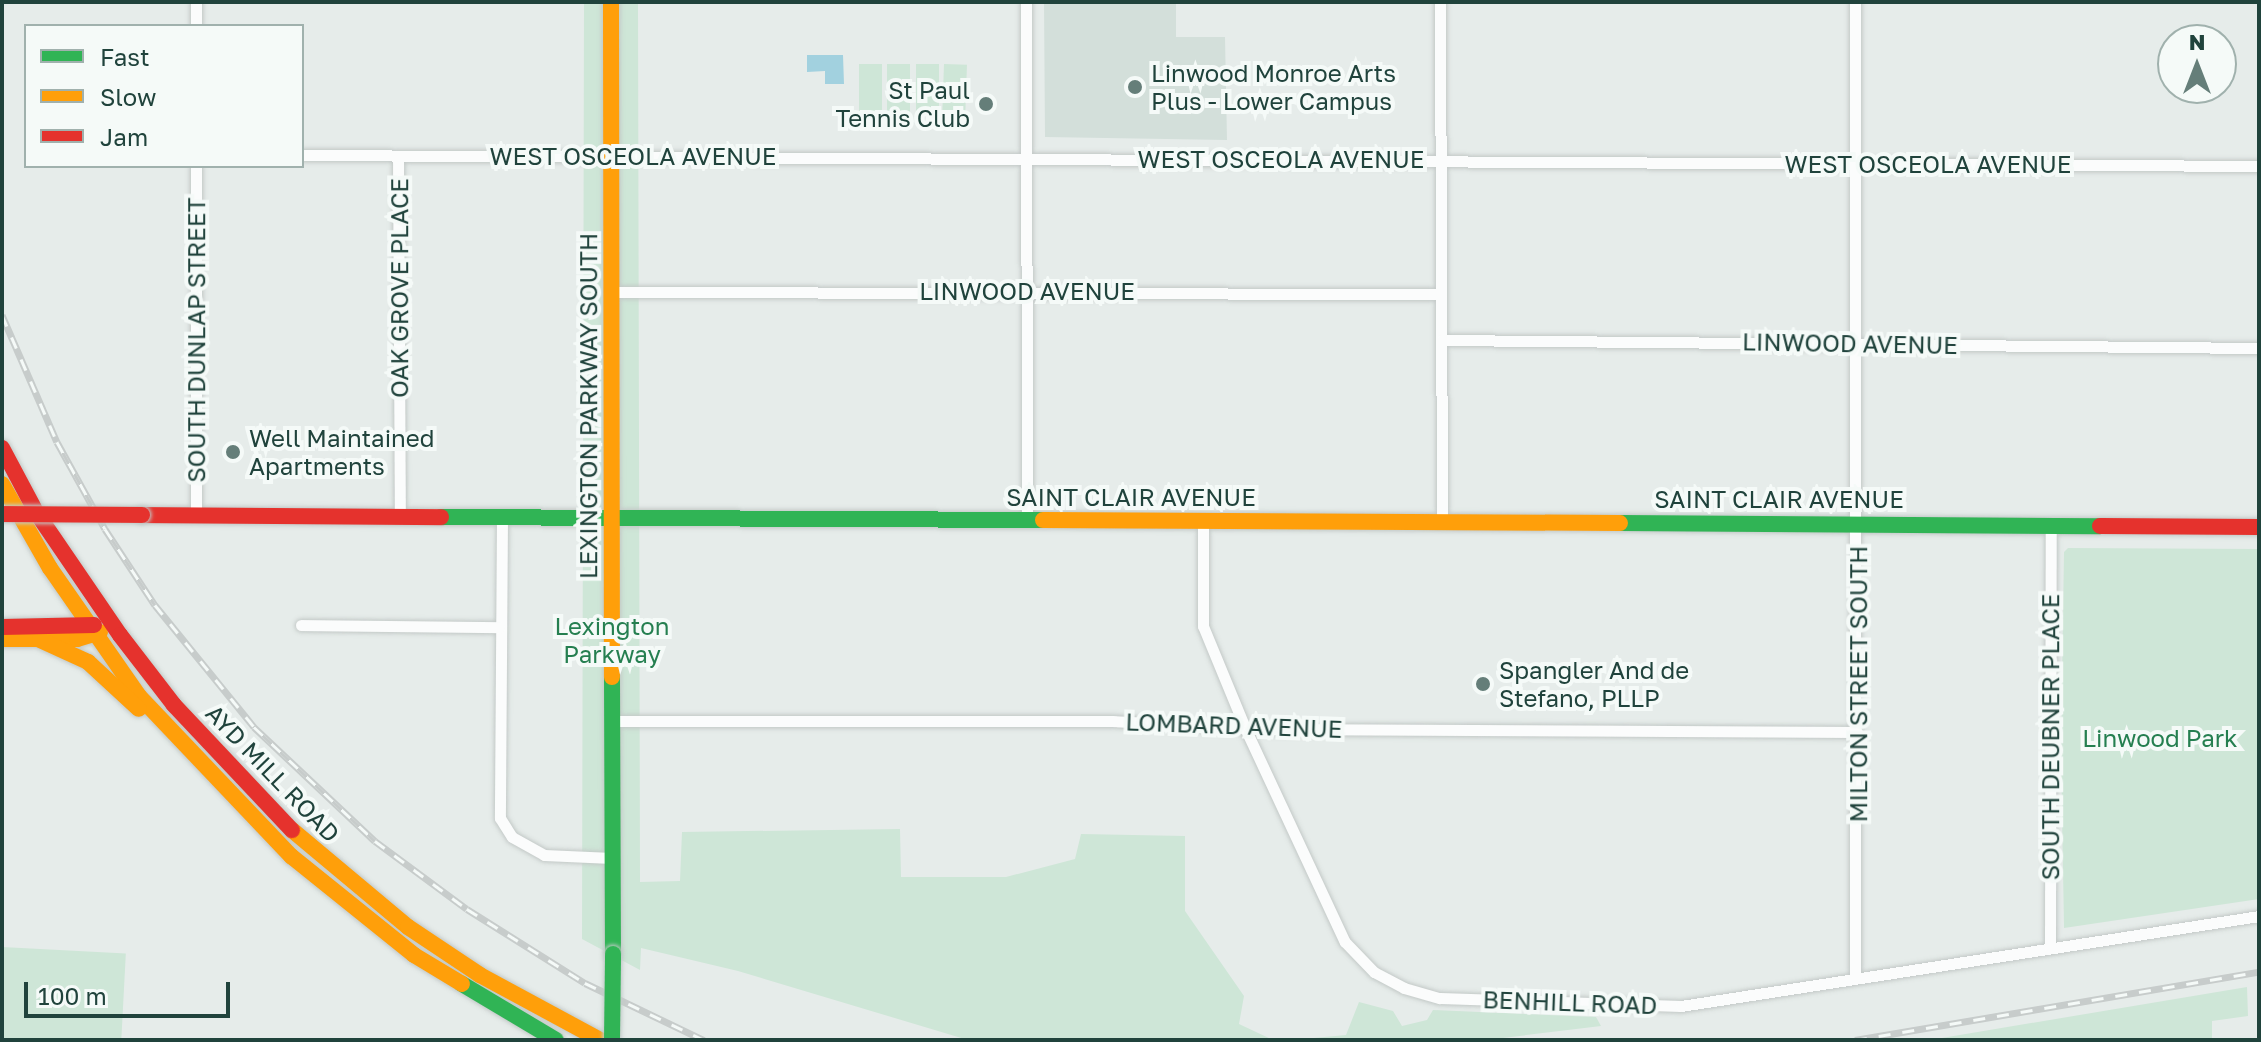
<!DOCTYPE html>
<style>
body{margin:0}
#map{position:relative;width:2261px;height:1042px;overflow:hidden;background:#e6ecea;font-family:"Golos Text",sans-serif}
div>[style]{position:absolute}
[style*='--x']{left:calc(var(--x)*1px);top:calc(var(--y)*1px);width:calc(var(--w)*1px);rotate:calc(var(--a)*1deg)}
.built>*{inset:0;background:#d3dfda}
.green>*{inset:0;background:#cee6d7;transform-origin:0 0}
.water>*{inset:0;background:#a2d1df}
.roads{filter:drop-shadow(0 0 2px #c3c9c7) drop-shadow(0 0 2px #c3c9c7)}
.street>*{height:11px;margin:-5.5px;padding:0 5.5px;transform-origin:5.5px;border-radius:5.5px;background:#fbfcfc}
.fast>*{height:16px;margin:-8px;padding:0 8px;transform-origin:8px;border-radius:8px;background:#30b455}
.slow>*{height:16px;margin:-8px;padding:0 8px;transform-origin:8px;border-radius:8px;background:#ff9f0a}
.jam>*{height:16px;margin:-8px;padding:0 8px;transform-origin:8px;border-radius:8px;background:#e5322d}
.rail>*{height:7px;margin-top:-3.5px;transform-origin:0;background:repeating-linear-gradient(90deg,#f5faf8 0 12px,#c7cccb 0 24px);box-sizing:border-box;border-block:2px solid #c7cccb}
.bridges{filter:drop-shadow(0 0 2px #c1cac7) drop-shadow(0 0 2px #c1cac7)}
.fast-bridge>*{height:16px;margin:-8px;padding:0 8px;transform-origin:8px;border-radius:8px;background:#30b455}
.jam-bridge>*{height:16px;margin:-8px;padding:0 8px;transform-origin:8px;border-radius:8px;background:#e5322d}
.dots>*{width:22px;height:22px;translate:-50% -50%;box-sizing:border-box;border:4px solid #f5faf8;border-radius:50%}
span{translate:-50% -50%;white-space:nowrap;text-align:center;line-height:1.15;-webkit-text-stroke:8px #f5faf8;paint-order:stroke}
.poi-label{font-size:24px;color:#20433c}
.left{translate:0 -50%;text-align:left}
.right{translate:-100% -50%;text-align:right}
.street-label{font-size:24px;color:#20433c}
.park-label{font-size:24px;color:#257f50}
.frame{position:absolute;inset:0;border:4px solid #20433c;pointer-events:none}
.legend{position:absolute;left:24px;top:24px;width:280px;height:144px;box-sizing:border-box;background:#f5faf8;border:2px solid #a0b1ad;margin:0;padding:10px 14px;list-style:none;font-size:24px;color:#20433c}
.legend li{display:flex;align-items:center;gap:16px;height:40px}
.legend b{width:40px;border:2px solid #a0b1ad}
.north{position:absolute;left:2157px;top:24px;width:80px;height:80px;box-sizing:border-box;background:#f5faf8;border:2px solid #a0b1ad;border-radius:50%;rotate:0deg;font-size:22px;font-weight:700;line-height:32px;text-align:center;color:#20433c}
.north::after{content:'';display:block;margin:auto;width:28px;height:36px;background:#657e79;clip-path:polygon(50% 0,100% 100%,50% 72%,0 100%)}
.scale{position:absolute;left:24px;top:982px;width:206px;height:36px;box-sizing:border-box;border:4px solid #20433c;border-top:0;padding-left:10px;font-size:24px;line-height:28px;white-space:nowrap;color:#20433c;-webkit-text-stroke:6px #f5faf8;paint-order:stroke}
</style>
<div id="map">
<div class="built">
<div style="clip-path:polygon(1044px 2px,1176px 2px,1176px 37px,1225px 37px,1227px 140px,1045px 137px)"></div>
</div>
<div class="green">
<div style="clip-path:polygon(584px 2px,638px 2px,640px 882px,680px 881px,682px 832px,900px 829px,901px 877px,1006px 877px,1075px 859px,1081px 834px,1185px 836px,1185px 911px,1244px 996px,1239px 1024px,1273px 1040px,968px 1040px,738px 971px,641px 948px,640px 970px,582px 939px)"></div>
<div style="left:859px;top:64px;width:23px;height:49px"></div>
<div style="left:887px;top:64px;width:23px;height:50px"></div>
<div style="left:916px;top:64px;width:23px;height:50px"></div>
<div style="left:944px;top:64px;width:23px;height:50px;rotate:2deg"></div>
<div style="clip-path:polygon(2068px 548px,2259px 549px,2259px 899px,2064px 928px,2061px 755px,2064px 552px)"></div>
<div style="left:2px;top:947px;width:124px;height:93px;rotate:3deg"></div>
<div style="clip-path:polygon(2247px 987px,2248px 1016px,2212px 1021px,2212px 1040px,1930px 1040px)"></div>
<div style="clip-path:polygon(1359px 1002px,1393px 1011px,1402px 1026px,1427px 1020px,1433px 1010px,1596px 1017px,1601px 1026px,1486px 1040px,1292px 1040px,1346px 1035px)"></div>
</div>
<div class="water">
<div style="clip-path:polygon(807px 55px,843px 55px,844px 84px,825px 84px,825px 71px,807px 72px)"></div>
</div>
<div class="roads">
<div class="street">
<div style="--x:196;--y:2;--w:24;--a:90"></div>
<div style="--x:1026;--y:2;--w:518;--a:89.89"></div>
<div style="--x:1440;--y:2;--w:520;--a:89.78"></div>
<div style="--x:1855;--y:2;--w:975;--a:90"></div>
<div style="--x:302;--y:155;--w:1957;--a:0.32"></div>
<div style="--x:398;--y:157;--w:359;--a:89.7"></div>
<div style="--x:196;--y:166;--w:349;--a:90"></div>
<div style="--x:612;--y:292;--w:829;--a:0.14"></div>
<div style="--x:1442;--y:340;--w:817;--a:0.56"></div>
<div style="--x:502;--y:517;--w:301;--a:90.4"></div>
<div style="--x:500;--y:818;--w:22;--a:58"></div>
<div style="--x:512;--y:837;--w:37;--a:29"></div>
<div style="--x:544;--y:855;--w:68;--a:2.5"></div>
<div style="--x:1203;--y:521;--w:105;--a:90"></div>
<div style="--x:1203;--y:626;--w:110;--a:67.6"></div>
<div style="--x:1245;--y:728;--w:236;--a:65"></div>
<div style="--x:1345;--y:942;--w:42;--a:46"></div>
<div style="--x:1374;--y:972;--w:34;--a:28"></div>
<div style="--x:1404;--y:988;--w:37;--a:16"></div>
<div style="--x:1440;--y:998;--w:241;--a:1.9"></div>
<div style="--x:1681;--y:1006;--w:585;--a:-8.85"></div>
<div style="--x:301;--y:625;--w:198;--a:0.6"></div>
<div style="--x:611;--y:721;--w:501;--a:0"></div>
<div style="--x:1112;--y:721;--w:152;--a:3"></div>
<div style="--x:1264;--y:729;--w:593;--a:0.29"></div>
<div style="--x:2050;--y:948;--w:422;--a:-89.9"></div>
</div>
<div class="fast">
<div style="--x:441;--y:517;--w:602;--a:0.29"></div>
<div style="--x:1620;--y:523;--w:480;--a:0.4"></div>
<div style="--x:612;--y:677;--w:277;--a:89.8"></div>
<div style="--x:462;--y:984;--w:109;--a:30.8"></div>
</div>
<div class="slow">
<div style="--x:611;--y:2;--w:675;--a:89.92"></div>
<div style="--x:2;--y:484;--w:97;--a:60.3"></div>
<div style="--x:50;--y:568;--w:156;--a:55.2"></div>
<div style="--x:139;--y:696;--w:221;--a:46.5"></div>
<div style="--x:291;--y:856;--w:158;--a:38.8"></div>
<div style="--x:414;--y:955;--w:56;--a:31.1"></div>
<div style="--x:1043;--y:520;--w:577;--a:0.3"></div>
<div style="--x:2;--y:639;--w:75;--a:0"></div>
<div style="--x:77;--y:639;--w:24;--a:-17"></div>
<div style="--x:40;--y:640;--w:53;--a:24.6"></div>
<div style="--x:88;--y:662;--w:69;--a:42.7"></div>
<div style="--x:292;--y:830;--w:151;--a:39.9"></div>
<div style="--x:408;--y:927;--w:87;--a:33.7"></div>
<div style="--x:480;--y:975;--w:136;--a:28.4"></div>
</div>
<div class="jam">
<div style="--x:2;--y:448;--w:72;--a:62"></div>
<div style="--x:36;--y:512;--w:149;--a:55.7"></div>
<div style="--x:120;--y:635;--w:88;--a:52.4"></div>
<div style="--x:174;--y:705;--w:172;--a:46.7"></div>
<div style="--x:142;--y:515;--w:299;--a:0.4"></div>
<div style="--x:2100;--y:526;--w:159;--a:0.4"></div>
<div style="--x:2;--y:627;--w:92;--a:-1.2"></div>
</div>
</div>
<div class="rail">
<div style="--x:2;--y:315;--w:138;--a:66.6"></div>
<div style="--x:57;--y:442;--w:99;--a:61.1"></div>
<div style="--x:105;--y:529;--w:91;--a:56.7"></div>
<div style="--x:155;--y:605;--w:157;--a:50.9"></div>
<div style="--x:254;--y:727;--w:166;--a:43.3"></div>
<div style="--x:375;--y:841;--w:114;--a:36.5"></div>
<div style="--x:467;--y:909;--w:139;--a:32.1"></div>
<div style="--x:585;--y:983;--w:132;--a:25.6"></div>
<div style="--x:1855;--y:1040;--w:410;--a:-9.6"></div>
</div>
<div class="bridges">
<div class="fast-bridge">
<div style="--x:612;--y:1040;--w:86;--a:-89.3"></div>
</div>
<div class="jam-bridge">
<div style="--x:2;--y:514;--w:140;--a:0.4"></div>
</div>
</div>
<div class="dots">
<div style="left:1135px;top:87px;background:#657e79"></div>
<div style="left:986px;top:104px;background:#657e79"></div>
<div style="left:233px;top:452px;background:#657e79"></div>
<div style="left:1483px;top:684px;background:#657e79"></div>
</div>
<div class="poi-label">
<span class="left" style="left:1151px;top:87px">Linwood Monroe Arts<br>Plus - Lower Campus</span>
<span class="right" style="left:970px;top:104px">St Paul<br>Tennis Club</span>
<span class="left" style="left:249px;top:452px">Well Maintained<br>Apartments</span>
<span class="left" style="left:1499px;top:684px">Spangler And de<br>Stefano, PLLP</span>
</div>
<div class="street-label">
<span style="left:633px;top:156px">WEST OSCEOLA AVENUE</span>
<span style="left:1281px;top:159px">WEST OSCEOLA AVENUE</span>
<span style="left:1928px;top:164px">WEST OSCEOLA AVENUE</span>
<span style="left:399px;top:288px;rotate:-90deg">OAK GROVE PLACE</span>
<span style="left:1027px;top:291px">LINWOOD AVENUE</span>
<span style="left:196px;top:340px;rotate:-90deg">SOUTH DUNLAP STREET</span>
<span style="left:1850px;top:343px;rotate:1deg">LINWOOD AVENUE</span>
<span style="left:588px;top:406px;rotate:-90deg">LEXINGTON PARKWAY SOUTH</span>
<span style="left:1131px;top:497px">SAINT CLAIR AVENUE</span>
<span style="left:1779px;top:499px">SAINT CLAIR AVENUE</span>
<span style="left:1858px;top:684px;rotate:-90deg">MILTON STREET SOUTH</span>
<span style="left:1234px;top:725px;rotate:2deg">LOMBARD AVENUE</span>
<span style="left:2050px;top:737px;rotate:-90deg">SOUTH DEUBNER PLACE</span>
<span style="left:273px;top:773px;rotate:46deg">AYD MILL ROAD</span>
<span style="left:1570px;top:1002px;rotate:2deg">BENHILL ROAD</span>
</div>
<div class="park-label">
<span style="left:612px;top:640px">Lexington<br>Parkway</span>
<span style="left:2160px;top:738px">Linwood Park</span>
</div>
<div class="frame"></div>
<ul class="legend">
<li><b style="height:10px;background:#30b455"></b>Fast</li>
<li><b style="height:10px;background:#ff9f0a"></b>Slow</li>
<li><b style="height:10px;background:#e5322d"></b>Jam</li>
</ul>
<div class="north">N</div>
<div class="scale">100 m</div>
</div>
